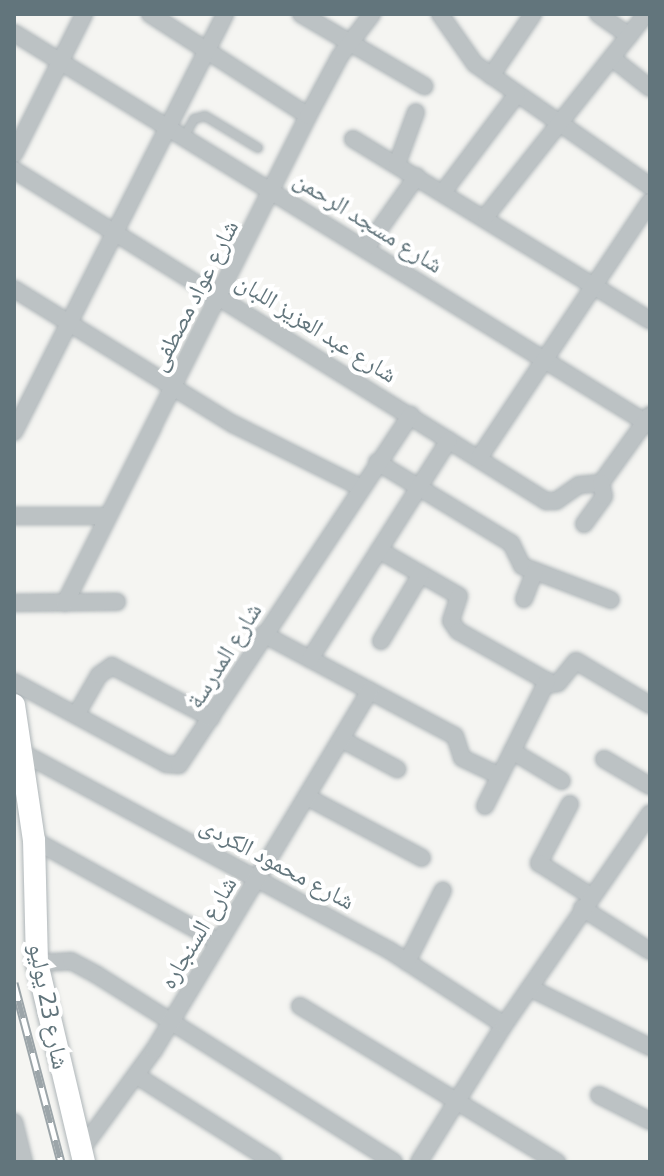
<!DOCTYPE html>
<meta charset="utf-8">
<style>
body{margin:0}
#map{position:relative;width:664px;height:1176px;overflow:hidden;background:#f5f5f2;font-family:"Exo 2","Noto Naskh Arabic",sans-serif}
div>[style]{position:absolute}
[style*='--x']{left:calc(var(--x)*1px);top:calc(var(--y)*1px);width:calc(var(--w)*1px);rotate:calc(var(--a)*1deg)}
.roads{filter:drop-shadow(0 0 2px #afb6b9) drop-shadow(0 0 2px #afb6b9)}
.lane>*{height:8px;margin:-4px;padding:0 4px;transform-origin:4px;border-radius:4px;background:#bcc2c4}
.street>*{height:16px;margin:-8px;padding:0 8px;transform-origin:8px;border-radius:8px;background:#bcc2c4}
.secondary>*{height:22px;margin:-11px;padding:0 11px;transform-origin:11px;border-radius:11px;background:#fff}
.rail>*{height:9px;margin-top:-4.5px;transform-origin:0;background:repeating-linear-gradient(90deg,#fff 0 18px,#9ca5a9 0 36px);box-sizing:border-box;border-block:2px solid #9ca5a9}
span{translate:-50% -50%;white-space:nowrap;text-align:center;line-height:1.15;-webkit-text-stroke:8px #fff;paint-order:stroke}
.street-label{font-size:24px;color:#62757c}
.frame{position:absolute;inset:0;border:16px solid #62757c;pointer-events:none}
</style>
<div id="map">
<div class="roads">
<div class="lane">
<div style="--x:184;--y:137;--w:21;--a:-61"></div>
<div style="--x:194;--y:119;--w:11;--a:-15"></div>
<div style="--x:205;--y:116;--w:62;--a:31.1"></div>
</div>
<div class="street">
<div style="--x:150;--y:14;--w:188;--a:32.8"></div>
<div style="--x:301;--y:14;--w:143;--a:30.3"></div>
<div style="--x:440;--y:14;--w:61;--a:55"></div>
<div style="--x:475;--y:64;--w:213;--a:34.9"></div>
<div style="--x:598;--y:14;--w:38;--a:35"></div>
<div style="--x:14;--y:33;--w:747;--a:31.65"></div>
<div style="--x:612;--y:58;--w:48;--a:38.3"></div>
<div style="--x:491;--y:76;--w:75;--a:-55.9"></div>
<div style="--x:353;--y:139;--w:348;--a:31.4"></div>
<div style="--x:14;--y:154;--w:157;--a:-63.4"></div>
<div style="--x:397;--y:164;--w:55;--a:-69.9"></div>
<div style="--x:14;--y:170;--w:627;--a:31.89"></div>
<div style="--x:546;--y:501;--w:10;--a:0"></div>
<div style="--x:556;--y:501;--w:28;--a:-35"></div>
<div style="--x:579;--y:485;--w:22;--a:-5"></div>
<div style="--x:601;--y:483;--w:84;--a:-54.2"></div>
<div style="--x:444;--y:191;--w:121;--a:-53"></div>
<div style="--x:486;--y:216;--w:258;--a:-51.6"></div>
<div style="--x:366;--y:248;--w:88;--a:-54.7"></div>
<div style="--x:14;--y:289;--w:257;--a:31.7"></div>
<div style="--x:233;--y:424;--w:142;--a:26.4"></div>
<div style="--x:14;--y:432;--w:468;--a:-63.2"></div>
<div style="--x:479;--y:458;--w:308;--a:-56.3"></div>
<div style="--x:377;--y:462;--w:157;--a:31.2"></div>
<div style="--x:511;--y:543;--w:25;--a:64"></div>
<div style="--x:522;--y:566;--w:95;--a:20.9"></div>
<div style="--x:14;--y:516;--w:92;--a:0"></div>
<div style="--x:584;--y:524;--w:34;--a:-54"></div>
<div style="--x:604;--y:496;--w:13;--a:-103"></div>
<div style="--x:379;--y:550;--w:92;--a:29.9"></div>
<div style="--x:459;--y:596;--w:26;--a:108"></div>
<div style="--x:451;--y:621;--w:12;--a:55"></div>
<div style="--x:458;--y:631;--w:108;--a:29.4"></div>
<div style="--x:552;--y:684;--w:6;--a:-9"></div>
<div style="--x:558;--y:683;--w:28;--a:-51"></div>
<div style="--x:576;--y:661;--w:86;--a:30.7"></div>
<div style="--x:524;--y:599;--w:30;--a:-69"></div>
<div style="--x:14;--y:603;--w:103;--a:-0.6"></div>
<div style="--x:65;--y:603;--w:544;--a:-63.48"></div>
<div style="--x:308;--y:116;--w:68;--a:-61.9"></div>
<div style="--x:340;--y:56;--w:53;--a:-52.7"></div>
<div style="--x:263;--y:634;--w:217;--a:28"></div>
<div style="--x:455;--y:736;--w:23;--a:72"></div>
<div style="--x:462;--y:758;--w:42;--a:25.3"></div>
<div style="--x:381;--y:641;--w:78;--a:-59.2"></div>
<div style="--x:310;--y:659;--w:259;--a:-57.6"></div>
<div style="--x:14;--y:682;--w:173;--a:28.3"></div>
<div style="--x:166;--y:764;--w:13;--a:4"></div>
<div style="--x:179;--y:765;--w:420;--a:-56.5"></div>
<div style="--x:76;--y:715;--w:46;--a:-60.1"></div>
<div style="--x:99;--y:675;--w:16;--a:-35"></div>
<div style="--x:112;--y:666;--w:112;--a:27.7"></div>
<div style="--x:341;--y:739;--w:64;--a:28.2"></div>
<div style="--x:512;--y:751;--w:58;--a:31"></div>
<div style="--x:23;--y:753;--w:416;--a:28.3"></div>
<div style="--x:389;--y:950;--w:137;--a:33.1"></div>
<div style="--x:604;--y:759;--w:53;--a:30.4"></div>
<div style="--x:307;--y:797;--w:130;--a:27.9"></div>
<div style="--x:570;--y:804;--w:67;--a:117.7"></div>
<div style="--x:539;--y:863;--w:62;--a:32.4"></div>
<div style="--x:485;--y:806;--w:140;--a:-63.6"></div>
<div style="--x:34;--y:840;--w:211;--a:28.9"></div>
<div style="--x:582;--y:908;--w:80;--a:32.3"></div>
<div style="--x:407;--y:962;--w:80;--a:-63.4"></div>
<div style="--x:37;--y:963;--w:34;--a:-3"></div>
<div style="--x:71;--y:961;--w:30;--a:28"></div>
<div style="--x:97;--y:975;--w:351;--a:32.2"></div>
<div style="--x:530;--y:988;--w:134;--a:26.2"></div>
<div style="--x:300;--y:1006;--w:301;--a:31.3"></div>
<div style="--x:137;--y:1076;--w:161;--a:32.3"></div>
<div style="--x:599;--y:1095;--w:57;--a:27"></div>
<div style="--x:14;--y:1122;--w:41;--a:76"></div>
<div style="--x:81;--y:1150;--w:124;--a:-53.9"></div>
<div style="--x:154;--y:1050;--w:419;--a:-59"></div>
<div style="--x:419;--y:1162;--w:161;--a:-58.2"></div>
<div style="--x:504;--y:1025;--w:257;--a:-55.4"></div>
</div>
<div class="secondary">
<div style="--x:14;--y:705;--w:136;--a:81.6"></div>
<div style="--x:34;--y:840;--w:123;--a:88.6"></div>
<div style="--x:37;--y:963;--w:204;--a:76.7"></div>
</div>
</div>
<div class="rail">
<div style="--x:14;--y:983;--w:185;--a:75.3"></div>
</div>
<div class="street-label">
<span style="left:369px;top:221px;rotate:32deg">شارع مسجد الرحمن</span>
<span style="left:193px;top:295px;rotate:-63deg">شارع عواد مصطفى</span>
<span style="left:317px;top:327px;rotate:32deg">شارع عبد العزيز اللبان</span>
<span style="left:223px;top:655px;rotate:-58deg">شارع المدرسة</span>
<span style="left:278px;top:862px;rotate:28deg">شارع محمود الكردى</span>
<span style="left:197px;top:932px;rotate:-59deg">شارع السنجاره</span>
<span style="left:50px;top:1006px;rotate:79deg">شارع 23 يوليو</span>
</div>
<div class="frame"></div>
</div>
